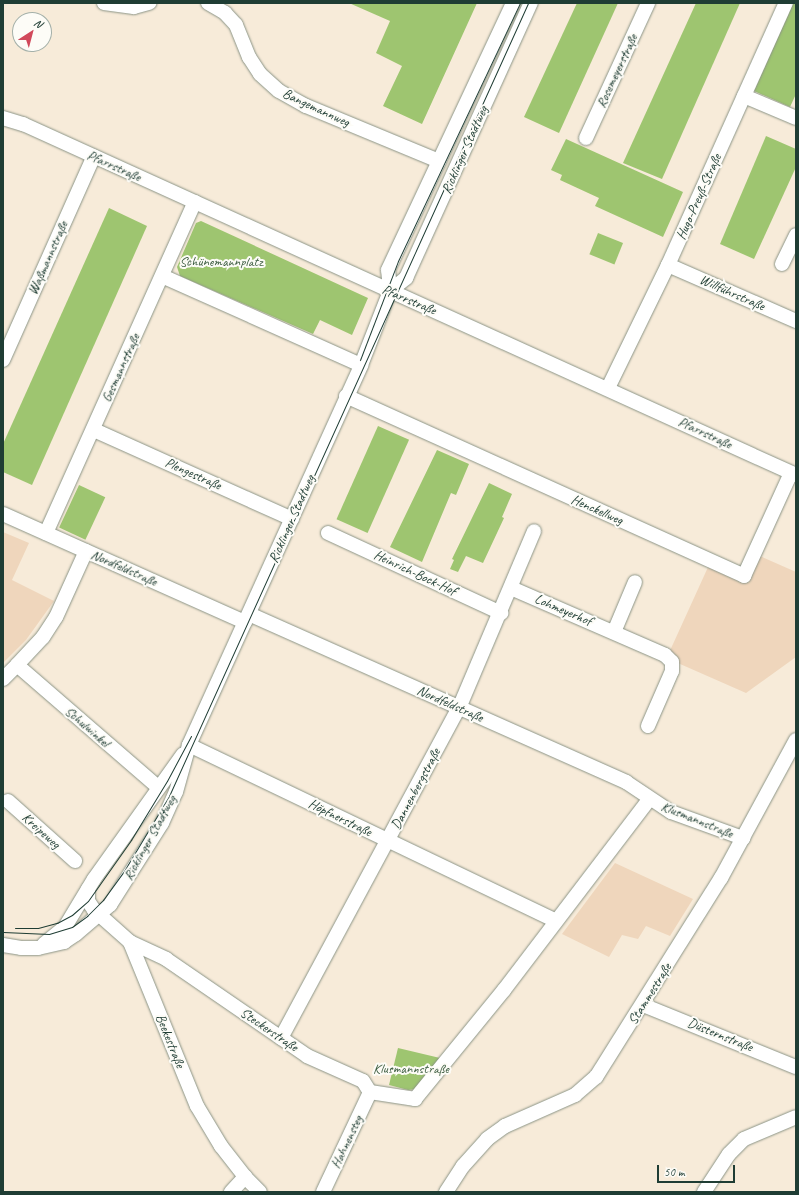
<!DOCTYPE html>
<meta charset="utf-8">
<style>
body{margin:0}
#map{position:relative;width:799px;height:1195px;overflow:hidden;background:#f7ebd9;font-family:Caveat,sans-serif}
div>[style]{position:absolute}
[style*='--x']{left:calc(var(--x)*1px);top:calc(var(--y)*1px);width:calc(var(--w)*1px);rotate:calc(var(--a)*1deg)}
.built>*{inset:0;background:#efd6bc}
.green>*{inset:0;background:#9ec570;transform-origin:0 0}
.roads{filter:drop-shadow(0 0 1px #8b9486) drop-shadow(0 0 1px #8b9486)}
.minor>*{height:14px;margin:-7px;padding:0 7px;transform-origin:7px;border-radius:7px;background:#fff}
.tram>*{height:1px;margin:-0.5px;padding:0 0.5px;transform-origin:0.5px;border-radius:0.5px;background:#1f3d34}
span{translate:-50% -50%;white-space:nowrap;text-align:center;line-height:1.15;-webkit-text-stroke:4px #fdfcf7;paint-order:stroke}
.street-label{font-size:14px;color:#1f3d34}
.park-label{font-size:14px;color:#3f5f43}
.frame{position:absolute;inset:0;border:4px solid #1f3d34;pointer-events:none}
.north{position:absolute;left:12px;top:12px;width:40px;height:40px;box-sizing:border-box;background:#fdfcf7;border:1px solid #a4b0a9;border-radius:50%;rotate:36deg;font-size:11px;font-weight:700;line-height:16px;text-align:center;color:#1f3d34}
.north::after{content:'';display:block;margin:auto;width:14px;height:18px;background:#d1495b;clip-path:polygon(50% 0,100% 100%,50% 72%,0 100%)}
.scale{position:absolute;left:657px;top:1165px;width:78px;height:18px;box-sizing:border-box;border:2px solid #1f3d34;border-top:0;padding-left:5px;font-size:12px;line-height:14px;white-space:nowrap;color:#1f3d34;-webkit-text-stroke:3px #fdfcf7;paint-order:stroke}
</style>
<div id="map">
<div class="built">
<div style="clip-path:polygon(3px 532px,29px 543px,12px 580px,54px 601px,26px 640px,3px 663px)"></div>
<div style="clip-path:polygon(760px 556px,796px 572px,796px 657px,746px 693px,671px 660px,668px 655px,709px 565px,748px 583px)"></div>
<div style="clip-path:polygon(615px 863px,693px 899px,670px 936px,646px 926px,638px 939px,622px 935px,609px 957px,562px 934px)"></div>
</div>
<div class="green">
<div style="clip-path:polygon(349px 3px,477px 3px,422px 124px,383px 106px,402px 66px,376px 53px,390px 21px)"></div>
<div style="clip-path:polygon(577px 3px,618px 3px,559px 133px,524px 117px)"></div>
<div style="clip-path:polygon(696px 3px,740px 3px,662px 179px,623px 163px)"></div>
<div style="clip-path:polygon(793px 3px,796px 3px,796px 94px,790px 107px,754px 91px)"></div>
<div style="clip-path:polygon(766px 136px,796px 149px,796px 167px,754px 259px,720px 244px)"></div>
<div style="clip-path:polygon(566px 139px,683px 192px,663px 237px,595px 206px,599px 198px,560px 180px,562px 175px,551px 170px)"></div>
<div style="clip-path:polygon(109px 208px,147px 226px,32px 485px,3px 472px,3px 444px)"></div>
<div style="clip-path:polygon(201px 221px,368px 298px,352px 335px,320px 320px,313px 334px,180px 276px,177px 267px,196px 223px)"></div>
<div style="left:598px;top:233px;width:27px;height:23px;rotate:22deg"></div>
<div style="left:378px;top:426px;width:34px;height:102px;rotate:24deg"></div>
<div style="clip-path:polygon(437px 450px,469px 464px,456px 495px,451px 493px,422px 562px,390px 547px)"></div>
<div style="clip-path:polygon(489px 483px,512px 494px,502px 517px,504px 518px,483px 563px,466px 556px,458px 572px,450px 569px,454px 560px,452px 559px)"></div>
<div style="left:79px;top:485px;width:29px;height:47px;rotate:25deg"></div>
<div style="clip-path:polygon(398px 1048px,440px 1058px,418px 1089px,408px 1090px,389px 1085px)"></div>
</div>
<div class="roads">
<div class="minor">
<div style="--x:104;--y:3;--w:30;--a:8"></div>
<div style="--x:134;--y:7;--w:16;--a:-15"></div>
<div style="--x:208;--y:3;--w:20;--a:30"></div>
<div style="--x:225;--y:13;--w:16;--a:47"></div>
<div style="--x:236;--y:25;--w:35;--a:68"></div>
<div style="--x:249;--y:57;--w:20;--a:57"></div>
<div style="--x:260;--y:74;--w:25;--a:42"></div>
<div style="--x:279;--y:91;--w:31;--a:29"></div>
<div style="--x:306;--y:106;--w:144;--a:22.5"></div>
<div style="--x:744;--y:96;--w:56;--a:22.9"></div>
<div style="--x:3;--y:118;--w:21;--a:17"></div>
<div style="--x:23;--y:124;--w:849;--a:24.42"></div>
<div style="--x:586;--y:138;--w:149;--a:-65.3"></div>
<div style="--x:782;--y:264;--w:32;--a:-64"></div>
<div style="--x:668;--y:265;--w:140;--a:23.6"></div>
<div style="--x:162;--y:276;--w:218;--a:24.1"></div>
<div style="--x:390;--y:291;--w:21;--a:-39"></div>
<div style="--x:406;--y:278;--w:302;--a:-65.6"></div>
<div style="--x:3;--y:360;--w:223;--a:-66"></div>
<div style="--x:608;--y:388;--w:137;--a:-64"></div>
<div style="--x:668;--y:265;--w:287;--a:-65.8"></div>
<div style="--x:346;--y:396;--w:437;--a:24.3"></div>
<div style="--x:744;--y:576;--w:113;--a:-65.5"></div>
<div style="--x:94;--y:430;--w:217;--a:24.2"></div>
<div style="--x:3;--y:514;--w:265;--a:24.1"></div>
<div style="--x:46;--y:533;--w:363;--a:-65.8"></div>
<div style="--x:328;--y:533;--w:191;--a:24.8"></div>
<div style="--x:86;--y:551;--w:72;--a:114.4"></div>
<div style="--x:56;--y:617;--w:24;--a:123"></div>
<div style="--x:43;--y:637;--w:38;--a:133"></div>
<div style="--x:17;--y:665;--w:186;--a:40.9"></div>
<div style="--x:511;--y:588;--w:168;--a:23.5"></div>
<div style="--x:665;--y:655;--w:10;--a:45"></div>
<div style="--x:672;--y:662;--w:9;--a:90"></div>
<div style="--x:672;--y:671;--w:60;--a:113.6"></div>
<div style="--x:249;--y:614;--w:413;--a:24"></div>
<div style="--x:626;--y:782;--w:54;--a:33.7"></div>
<div style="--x:671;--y:812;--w:77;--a:19.9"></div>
<div style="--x:614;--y:632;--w:54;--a:-67.2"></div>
<div style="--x:3;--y:679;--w:20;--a:-45"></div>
<div style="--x:189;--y:745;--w:407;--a:25.6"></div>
<div style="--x:8;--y:801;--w:90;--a:41.8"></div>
<div style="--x:88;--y:889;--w:12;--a:90"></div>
<div style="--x:88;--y:901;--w:11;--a:56"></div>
<div style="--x:94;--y:910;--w:48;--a:41.6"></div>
<div style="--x:130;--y:942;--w:177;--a:67.8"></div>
<div style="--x:197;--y:1106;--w:47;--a:59"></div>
<div style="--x:221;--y:1146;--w:39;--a:52"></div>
<div style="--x:245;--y:1177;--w:21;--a:45"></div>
<div style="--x:130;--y:942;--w:40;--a:25"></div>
<div style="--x:166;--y:959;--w:171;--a:34.5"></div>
<div style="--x:307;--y:1056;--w:61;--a:24.1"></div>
<div style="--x:363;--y:1081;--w:13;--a:58"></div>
<div style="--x:370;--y:1092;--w:46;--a:8.8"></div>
<div style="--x:415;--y:1099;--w:141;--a:-50.8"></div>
<div style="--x:504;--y:990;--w:239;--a:-52.7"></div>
<div style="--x:44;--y:944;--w:27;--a:-39"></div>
<div style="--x:65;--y:927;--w:56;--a:-58.9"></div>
<div style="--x:94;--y:879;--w:153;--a:-54.5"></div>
<div style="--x:3;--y:945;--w:18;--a:9"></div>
<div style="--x:21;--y:948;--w:17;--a:0"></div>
<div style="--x:38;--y:948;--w:27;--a:-13"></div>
<div style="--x:64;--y:942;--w:14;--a:-34"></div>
<div style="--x:76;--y:934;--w:45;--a:-40.5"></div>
<div style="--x:110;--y:905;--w:97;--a:-57.6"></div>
<div style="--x:162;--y:823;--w:34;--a:-66"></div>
<div style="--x:176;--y:792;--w:49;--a:-74.5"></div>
<div style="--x:189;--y:745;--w:417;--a:-65.6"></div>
<div style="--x:361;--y:365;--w:79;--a:-68.6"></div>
<div style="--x:390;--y:291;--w:21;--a:-95"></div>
<div style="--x:388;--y:270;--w:295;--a:-64.9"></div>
<div style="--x:643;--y:1005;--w:165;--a:22.1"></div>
<div style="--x:281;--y:1038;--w:375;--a:-61.7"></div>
<div style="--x:459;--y:708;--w:192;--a:-67"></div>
<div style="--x:231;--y:1192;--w:21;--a:-47"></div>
<div style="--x:323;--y:1192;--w:110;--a:-64.8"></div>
<div style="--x:446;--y:1192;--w:31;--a:-57"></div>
<div style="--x:463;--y:1166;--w:36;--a:-48"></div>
<div style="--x:487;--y:1139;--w:22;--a:-36"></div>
<div style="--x:505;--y:1126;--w:77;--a:-23.9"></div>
<div style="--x:575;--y:1095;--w:28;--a:-41"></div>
<div style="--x:596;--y:1077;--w:235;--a:-57.9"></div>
<div style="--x:721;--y:878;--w:157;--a:-61.5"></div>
<div style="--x:704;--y:1192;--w:45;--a:-56.7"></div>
<div style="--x:729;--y:1154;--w:21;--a:-45"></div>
<div style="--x:744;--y:1139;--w:56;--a:-22.9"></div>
</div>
</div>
<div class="tram">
<div style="--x:360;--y:360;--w:106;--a:-69"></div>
<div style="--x:398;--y:261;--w:285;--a:-64.7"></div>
<div style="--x:15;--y:928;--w:23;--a:0"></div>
<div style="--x:38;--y:928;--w:20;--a:-15"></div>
<div style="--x:57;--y:923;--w:17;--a:-28"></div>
<div style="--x:72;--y:915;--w:21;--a:-41"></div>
<div style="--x:88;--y:901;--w:75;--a:-54.8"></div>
<div style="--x:131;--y:840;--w:69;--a:-58.6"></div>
<div style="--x:167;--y:781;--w:51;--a:-61.9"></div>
<div style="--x:3;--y:932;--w:46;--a:2.5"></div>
<div style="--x:49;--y:934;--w:24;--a:-17"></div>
<div style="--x:72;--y:927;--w:19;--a:-36"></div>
<div style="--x:87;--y:916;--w:23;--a:-45"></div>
<div style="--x:103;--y:900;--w:36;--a:-54"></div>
<div style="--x:124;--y:871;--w:87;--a:-59"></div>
<div style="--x:169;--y:796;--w:870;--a:-65.64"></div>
</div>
<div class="street-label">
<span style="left:617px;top:71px;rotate:-65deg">Rosemeyerstraße</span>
<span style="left:316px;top:108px;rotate:25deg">Bangemannweg</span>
<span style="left:465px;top:150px;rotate:-66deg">Ricklinger Stadtweg</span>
<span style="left:114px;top:166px;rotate:24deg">Pfarrstraße</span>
<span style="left:699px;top:197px;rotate:-66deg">Hugo-Preuß-Straße</span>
<span style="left:48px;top:258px;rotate:-66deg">Waßmannstraße</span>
<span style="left:732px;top:293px;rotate:24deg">Willführstraße</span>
<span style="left:409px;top:300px;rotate:23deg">Pfarrstraße</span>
<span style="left:121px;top:368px;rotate:-66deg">Gesmannstraße</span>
<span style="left:705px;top:433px;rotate:25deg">Pfarrstraße</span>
<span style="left:193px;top:474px;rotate:24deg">Plengestraße</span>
<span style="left:597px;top:510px;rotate:24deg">Henckellweg</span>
<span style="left:292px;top:519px;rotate:-66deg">Ricklinger Stadtweg</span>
<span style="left:124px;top:568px;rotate:24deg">Nordfeldstraße</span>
<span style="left:415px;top:573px;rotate:25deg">Heinrich-Bock-Hof</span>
<span style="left:563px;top:610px;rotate:23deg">Lohmeyerhof</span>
<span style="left:450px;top:704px;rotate:24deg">Nordfeldstraße</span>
<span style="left:87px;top:727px;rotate:41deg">Schulwinkel</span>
<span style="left:416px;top:789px;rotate:-62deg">Dannenbergstraße</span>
<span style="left:340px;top:818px;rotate:26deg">Höpfnerstraße</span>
<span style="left:697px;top:820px;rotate:22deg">Klusmannstraße</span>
<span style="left:41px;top:831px;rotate:42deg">Kreipeweg</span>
<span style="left:150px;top:838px;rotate:-61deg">Ricklinger Stadtweg</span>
<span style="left:650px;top:994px;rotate:-58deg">Stammestraße</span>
<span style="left:269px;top:1030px;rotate:34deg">Steckerstraße</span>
<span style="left:720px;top:1035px;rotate:22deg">Düsternstraße</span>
<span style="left:170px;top:1041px;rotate:68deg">Beekestraße</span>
<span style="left:347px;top:1142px;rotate:-65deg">Hahnensteg</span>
</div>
<div class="park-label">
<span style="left:221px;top:262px">Schünemannplatz</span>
<span style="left:411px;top:1069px">Klusmannstraße</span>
</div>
<div class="frame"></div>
<div class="north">N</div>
<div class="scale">50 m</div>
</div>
